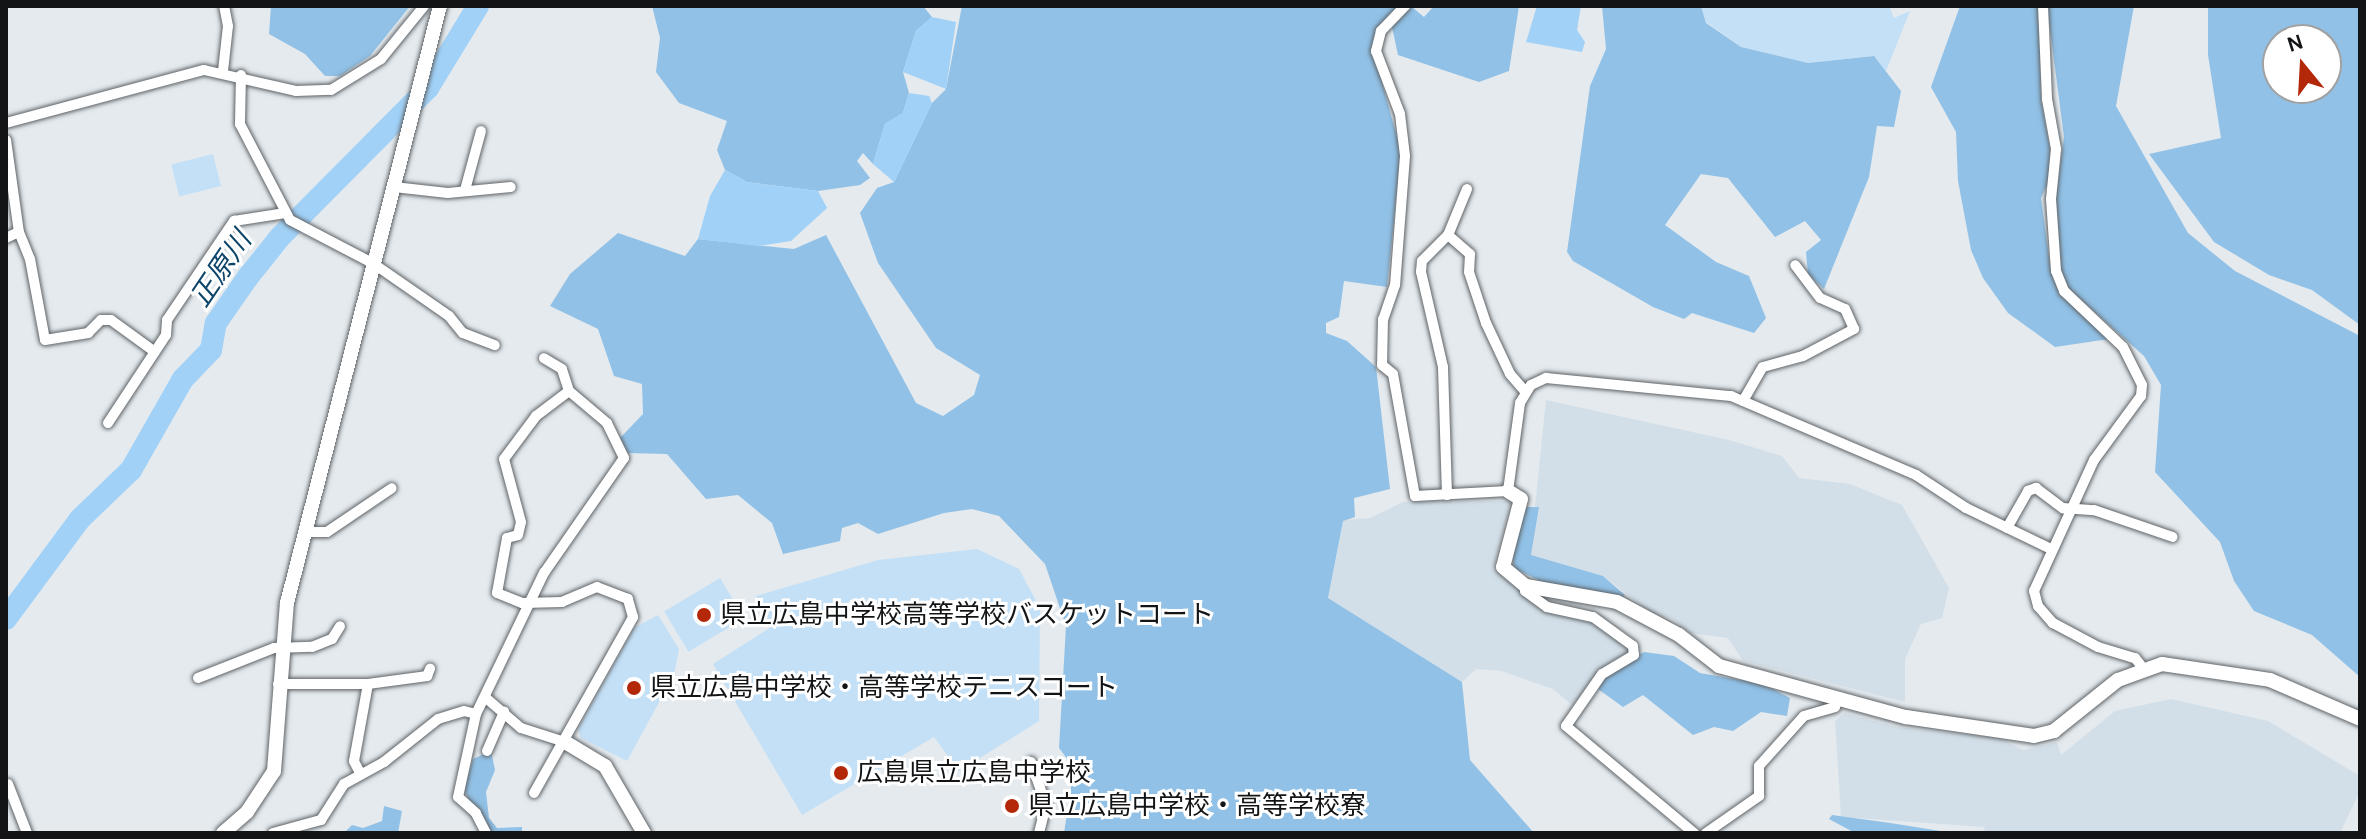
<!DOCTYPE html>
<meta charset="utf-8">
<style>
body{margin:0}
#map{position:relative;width:2366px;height:839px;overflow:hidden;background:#e4eaee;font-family:Karla,"Noto Sans JP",sans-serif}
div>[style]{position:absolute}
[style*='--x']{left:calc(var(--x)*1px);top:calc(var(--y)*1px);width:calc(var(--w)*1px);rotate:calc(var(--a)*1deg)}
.built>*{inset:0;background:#d3dfe8}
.green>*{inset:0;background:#c4e0f6;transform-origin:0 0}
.forest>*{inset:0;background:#91c1e6}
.water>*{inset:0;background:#a1d1f7}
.river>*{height:22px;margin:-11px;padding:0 11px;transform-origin:11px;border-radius:11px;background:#a1d1f7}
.roads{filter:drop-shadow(0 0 2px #5e6367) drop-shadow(0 0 2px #5e6367)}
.street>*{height:10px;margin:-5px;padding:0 5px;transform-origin:5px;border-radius:5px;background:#fff}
.secondary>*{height:14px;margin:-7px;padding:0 7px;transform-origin:7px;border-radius:7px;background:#fff}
.dots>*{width:22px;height:22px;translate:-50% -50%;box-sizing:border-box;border:4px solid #fff;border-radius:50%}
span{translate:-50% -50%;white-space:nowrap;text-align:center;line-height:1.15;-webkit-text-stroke:6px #fff;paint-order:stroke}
.poi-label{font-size:26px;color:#131416}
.left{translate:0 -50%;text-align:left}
.water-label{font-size:28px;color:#0d456a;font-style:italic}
.frame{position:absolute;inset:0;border:8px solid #131416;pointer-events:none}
.north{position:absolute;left:2262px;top:24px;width:80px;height:80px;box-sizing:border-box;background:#fff;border:2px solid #a1a1a2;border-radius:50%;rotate:342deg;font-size:22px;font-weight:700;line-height:32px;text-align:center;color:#131416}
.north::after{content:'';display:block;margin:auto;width:28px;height:36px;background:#b4280a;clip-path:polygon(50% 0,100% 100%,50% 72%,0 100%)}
</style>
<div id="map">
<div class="built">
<div style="clip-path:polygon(1546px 400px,1729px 440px,1782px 456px,1799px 478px,1850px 484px,1902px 505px,1949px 588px,1942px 618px,1921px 624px,1905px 659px,1905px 702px,1743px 661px,1728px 638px,1690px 633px,1671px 618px,1653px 614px,1603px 576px,1530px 555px)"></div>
<div style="clip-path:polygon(1511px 501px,1493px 569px,1546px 611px,1599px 624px,1628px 646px,1628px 655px,1604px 666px,1572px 705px,1553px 689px,1501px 671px,1476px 669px,1462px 682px,1328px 598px,1343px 520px,1370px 518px,1403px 502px)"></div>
<div style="clip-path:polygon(2171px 699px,2268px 721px,2360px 776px,2360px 791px,2340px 833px,1985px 833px,1984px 827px,1841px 817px,1835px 721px,1845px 713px,1897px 727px,1999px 738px,2023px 750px,2057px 742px,2061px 755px,2115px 711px)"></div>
</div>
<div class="green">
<div style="clip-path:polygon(1701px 6px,1889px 6px,1894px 18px,1910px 11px,1886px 71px,1873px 56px,1808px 63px,1741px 47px,1706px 22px)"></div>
<div style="left:213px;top:154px;width:33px;height:43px;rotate:76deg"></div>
<div style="clip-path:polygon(977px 549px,1019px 569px,1040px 608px,1039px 721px,959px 771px,934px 737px,802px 815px,713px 664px,771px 627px,756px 596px,878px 560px)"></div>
<div style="left:720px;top:578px;width:47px;height:65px;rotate:59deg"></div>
<div style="clip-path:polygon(658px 615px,679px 649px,674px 675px,627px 761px,581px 738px,578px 729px,634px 628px)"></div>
</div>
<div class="forest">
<div style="clip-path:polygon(271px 6px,410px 6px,370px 56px,340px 76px,325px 76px,305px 54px,269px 34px)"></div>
<div style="clip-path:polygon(652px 6px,923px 6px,932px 17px,916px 31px,903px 72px,909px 93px,903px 113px,885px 124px,873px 164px,863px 153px,857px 161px,870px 178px,860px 185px,818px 191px,747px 182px,725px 170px,717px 150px,727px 121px,679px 103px,656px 72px,660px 38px)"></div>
<div style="clip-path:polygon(962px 6px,1399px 6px,1374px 54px,1401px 151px,1387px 287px,1344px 281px,1339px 317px,1326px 323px,1326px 333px,1347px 341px,1376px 367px,1390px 489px,1354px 498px,1355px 517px,1343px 521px,1328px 598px,1462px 682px,1470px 760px,1534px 833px,1064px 833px,1074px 768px,1059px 748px,1066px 626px,1045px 564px,999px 516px,972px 509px,944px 513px,878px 534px,858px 523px,842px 528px,840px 541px,783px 554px,772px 523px,738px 495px,706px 499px,667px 454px,628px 453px,620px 438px,643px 414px,642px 384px,614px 376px,598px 329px,550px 306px,570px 274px,618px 233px,685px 256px,698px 239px,794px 249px,826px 235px,916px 403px,943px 416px,974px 395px,980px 375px,936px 348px,878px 263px,860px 213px,877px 188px,894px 182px,932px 103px,946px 89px)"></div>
<div style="clip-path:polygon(1434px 6px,1519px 6px,1509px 71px,1479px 82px,1398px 55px,1392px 27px,1412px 7px,1424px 17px)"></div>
<div style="clip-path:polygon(1602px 6px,1701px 6px,1706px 23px,1741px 47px,1808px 63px,1874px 56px,1901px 91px,1894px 127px,1877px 126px,1869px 177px,1824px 289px,1808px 274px,1806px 252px,1821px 240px,1805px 221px,1775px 237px,1728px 178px,1701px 174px,1665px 225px,1716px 262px,1749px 276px,1766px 318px,1754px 333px,1692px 313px,1684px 319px,1653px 307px,1573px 261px,1567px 252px,1590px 86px,1606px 49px)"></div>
<div style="clip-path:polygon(1960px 6px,2039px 6px,2041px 100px,2050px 149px,2049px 180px,2041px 198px,2051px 272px,2060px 294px,2109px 339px,2055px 347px,2008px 313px,1983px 278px,1971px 250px,1958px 181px,1956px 132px,1931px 87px)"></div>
<div style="clip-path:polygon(2047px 6px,2134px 6px,2116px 106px,2188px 233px,2235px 271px,2360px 336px,2360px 677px,2312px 635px,2254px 611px,2234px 581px,2220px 542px,2155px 472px,2161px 385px,2144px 356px,2068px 288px,2059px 271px,2056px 198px,2064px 137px)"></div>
<div style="clip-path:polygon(evenodd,2208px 6px,2360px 6px,2360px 325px,2312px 290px,2269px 275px,2214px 242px,2149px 154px,2221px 138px,2208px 55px,2208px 6px,2278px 40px,2326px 40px,2326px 88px,2278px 88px,2278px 40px)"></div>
<div style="clip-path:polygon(1526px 507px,1539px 507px,1531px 555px,1603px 576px,1625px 595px,1622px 599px,1556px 589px,1514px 568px,1512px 548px)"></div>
<div style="clip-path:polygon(1644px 652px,1674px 656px,1700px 673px,1763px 684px,1790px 698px,1787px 716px,1761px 712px,1733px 731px,1714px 727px,1693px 735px,1643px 695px,1623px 707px,1598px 689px,1606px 676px)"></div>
<div style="clip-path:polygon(491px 751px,495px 770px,486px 792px,489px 818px,497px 828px,522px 827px,522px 833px,490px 833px,471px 805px,464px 788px,473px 759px)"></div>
<div style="clip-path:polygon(384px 806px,402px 811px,398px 833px,344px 833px,352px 825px,363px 828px,382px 821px)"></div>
<div style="clip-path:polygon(1832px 815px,1890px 823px,1953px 833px,1855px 833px,1829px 819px)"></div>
</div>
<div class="water">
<div style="clip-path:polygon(1537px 6px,1581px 6px,1577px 30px,1585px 42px,1582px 52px,1526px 42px)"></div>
<div style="clip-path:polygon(932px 17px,956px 22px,946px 89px,903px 72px,916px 31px)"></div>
<div style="clip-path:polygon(909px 93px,929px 96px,932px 103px,894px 182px,873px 164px,885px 124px,903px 113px)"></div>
<div style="clip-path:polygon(725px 170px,747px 182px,818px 191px,827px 208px,791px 241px,758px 246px,698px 239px,710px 196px)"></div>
</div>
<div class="river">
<div style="--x:6;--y:619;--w:124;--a:-53.5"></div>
<div style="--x:80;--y:519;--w:71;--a:-43.9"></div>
<div style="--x:131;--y:470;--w:105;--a:-60.3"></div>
<div style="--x:183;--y:379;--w:40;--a:-46"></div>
<div style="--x:211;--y:350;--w:27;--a:-80"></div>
<div style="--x:216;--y:323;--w:56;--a:-55.2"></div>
<div style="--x:248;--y:277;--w:51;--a:-51.3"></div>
<div style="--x:280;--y:237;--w:210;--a:-45.2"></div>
<div style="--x:428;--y:88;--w:96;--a:-58.6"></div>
</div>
<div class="roads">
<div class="street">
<div style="--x:1405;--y:6;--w:35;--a:134"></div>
<div style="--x:1381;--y:31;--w:21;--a:104"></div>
<div style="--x:1376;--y:51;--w:67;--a:69.1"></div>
<div style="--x:1400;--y:114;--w:42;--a:83.2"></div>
<div style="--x:1405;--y:156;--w:129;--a:94.4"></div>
<div style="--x:1395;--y:285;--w:36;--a:109"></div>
<div style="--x:1383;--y:319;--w:46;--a:91.2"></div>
<div style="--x:1382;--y:365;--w:14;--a:39"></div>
<div style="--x:1393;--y:374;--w:124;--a:79.8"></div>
<div style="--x:1415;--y:496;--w:93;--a:-3.1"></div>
<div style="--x:1508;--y:491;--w:89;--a:-82.2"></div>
<div style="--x:1520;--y:403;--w:21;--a:-59"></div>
<div style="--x:1531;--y:385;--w:17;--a:-25"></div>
<div style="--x:1546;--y:378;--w:186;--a:5.6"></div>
<div style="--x:1731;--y:396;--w:201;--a:23.1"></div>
<div style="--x:1916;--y:475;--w:60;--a:33.4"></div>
<div style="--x:1966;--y:508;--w:94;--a:25.8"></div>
<div style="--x:2043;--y:6;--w:93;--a:87.5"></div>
<div style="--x:2047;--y:99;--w:51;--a:79.8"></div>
<div style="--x:2056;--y:149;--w:50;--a:95.7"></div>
<div style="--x:2051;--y:199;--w:72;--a:86"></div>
<div style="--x:2056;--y:271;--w:22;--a:68"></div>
<div style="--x:2064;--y:291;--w:81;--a:43.5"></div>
<div style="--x:2123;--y:347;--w:42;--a:63.4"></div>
<div style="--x:2142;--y:385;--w:11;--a:95"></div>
<div style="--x:2141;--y:396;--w:79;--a:126.3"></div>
<div style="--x:2094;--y:460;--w:144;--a:114.6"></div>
<div style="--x:2034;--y:591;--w:16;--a:75"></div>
<div style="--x:2038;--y:606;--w:23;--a:49"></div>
<div style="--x:2053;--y:623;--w:51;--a:28.1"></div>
<div style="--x:2098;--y:647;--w:39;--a:17"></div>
<div style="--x:2135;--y:658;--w:13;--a:51"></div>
<div style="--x:223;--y:71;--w:45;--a:-83.7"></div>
<div style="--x:228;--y:26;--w:20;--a:-101"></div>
<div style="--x:241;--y:75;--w:49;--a:91.2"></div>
<div style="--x:240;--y:124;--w:108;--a:62.5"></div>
<div style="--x:290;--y:220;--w:95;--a:27.6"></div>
<div style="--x:374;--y:264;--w:91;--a:34.7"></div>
<div style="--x:449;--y:316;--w:22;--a:51"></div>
<div style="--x:463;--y:333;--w:34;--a:21"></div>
<div style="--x:6;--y:123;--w:205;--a:-15"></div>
<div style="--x:204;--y:70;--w:94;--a:12.9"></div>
<div style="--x:296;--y:91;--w:35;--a:-2"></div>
<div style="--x:331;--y:90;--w:59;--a:-31.8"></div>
<div style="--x:381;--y:59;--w:68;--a:-50.9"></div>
<div style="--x:6;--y:140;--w:93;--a:82"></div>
<div style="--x:19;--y:232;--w:29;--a:68"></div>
<div style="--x:30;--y:259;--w:82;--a:79.5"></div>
<div style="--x:45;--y:340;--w:44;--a:-9.2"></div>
<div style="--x:88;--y:333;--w:18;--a:-45"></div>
<div style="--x:101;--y:320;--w:10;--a:0"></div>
<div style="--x:111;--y:320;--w:54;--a:36"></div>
<div style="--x:394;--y:187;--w:54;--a:6.3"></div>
<div style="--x:448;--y:193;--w:63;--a:-5.4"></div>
<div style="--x:1467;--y:189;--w:50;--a:112.4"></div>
<div style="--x:1448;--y:235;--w:29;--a:41"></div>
<div style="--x:1470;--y:254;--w:18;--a:93"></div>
<div style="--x:1469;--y:272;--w:54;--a:71.6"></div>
<div style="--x:1486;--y:323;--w:56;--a:64.8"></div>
<div style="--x:1510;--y:374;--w:23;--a:49"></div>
<div style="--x:465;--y:190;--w:61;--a:-74.8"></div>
<div style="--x:6;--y:238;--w:14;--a:-25"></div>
<div style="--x:1743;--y:401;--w:39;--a:-60"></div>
<div style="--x:1763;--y:367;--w:41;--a:-15.4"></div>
<div style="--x:1803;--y:356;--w:58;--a:-27.9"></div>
<div style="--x:1854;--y:329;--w:22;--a:-114"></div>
<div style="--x:1845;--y:309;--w:27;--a:-156"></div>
<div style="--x:1820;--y:298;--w:41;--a:-127.1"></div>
<div style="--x:108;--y:423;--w:105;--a:-56.6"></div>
<div style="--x:166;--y:335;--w:15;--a:-86"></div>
<div style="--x:167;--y:320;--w:120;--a:-55.9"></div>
<div style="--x:234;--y:221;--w:52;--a:-8.9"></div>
<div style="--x:1447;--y:495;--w:128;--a:-91.8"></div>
<div style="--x:1443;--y:367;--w:98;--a:-103"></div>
<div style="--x:1421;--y:272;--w:11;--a:-85"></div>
<div style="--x:1422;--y:261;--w:37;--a:-45"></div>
<div style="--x:2007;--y:528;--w:43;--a:-60.4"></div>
<div style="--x:2028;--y:491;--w:9;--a:-21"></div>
<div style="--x:2036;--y:488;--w:34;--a:37"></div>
<div style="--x:2063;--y:508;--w:31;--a:4"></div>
<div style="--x:2094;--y:510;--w:83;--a:18.9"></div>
<div style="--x:306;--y:532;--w:21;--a:0"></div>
<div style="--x:327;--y:532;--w:78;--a:-34.1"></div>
<div style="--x:1526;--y:586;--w:5;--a:101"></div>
<div style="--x:1525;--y:591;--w:27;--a:36"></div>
<div style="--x:1547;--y:607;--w:47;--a:12.3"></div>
<div style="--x:1593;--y:617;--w:49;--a:35.9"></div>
<div style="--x:1633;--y:646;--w:9;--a:84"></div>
<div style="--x:1634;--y:655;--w:37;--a:149"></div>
<div style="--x:1602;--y:674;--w:63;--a:124.7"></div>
<div style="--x:1566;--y:726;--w:167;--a:39.9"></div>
<div style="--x:198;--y:678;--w:82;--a:-21.5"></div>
<div style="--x:274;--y:648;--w:38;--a:-2"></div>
<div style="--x:312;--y:647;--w:22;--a:-22"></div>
<div style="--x:332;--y:639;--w:15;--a:-58"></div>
<div style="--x:278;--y:684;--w:90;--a:0"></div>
<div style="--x:368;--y:684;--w:60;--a:-7.7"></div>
<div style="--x:427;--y:676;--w:8;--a:-67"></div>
<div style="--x:486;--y:698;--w:46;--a:40.6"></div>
<div style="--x:521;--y:728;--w:46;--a:17.7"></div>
<div style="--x:487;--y:751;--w:43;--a:-66.4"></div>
<div style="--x:1031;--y:762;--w:46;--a:70.8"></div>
<div style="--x:1046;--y:805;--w:29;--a:104"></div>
<div style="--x:359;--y:771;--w:11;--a:-117"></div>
<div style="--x:354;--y:761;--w:78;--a:-79.7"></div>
<div style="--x:8;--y:784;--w:53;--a:68.8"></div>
<div style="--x:534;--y:793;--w:202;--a:-60.6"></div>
<div style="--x:633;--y:617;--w:19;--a:-106"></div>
<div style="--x:628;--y:599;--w:33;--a:-159"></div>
<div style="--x:597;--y:587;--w:38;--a:157"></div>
<div style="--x:562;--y:602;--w:40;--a:178.6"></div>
<div style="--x:522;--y:603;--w:27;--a:-158"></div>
<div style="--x:497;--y:593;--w:56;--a:-79.7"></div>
<div style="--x:507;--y:538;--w:11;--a:-15"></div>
<div style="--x:518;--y:535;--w:13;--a:-77"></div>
<div style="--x:521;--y:522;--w:65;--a:-105.1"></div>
<div style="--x:504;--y:459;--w:54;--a:-53.3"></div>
<div style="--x:536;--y:416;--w:41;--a:-37.1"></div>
<div style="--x:273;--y:833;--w:50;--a:-15.2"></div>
<div style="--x:321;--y:820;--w:43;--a:-57.4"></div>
<div style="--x:344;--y:784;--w:46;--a:-28.8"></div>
<div style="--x:384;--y:762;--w:69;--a:-38.5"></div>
<div style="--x:438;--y:719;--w:27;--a:-17"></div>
<div style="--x:464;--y:711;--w:12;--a:14"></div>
<div style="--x:486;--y:833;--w:22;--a:-117"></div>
<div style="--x:476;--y:813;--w:24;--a:-138"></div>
<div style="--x:458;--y:797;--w:85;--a:-77.8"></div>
<div style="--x:476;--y:714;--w:157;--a:-64.3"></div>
<div style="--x:544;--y:573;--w:140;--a:-55.2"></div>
<div style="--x:624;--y:458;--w:39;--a:-116"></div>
<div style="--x:607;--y:423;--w:50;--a:-139.9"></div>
<div style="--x:569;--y:391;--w:23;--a:-108"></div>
<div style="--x:562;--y:369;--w:21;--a:-149"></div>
<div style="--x:1706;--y:833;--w:65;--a:-34.9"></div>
<div style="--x:1759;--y:796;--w:30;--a:-90"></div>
<div style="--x:1759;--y:766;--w:67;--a:-48"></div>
<div style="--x:1804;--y:716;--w:32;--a:-16"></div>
<div style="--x:1835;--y:707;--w:9;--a:-69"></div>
</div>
<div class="secondary">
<div style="--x:1508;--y:491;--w:15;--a:32"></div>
<div style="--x:1521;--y:499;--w:70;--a:104.8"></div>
<div style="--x:1503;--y:567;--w:30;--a:40"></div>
<div style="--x:1526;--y:586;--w:92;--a:10"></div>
<div style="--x:1617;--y:602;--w:70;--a:28"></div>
<div style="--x:1679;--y:635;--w:51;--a:37.8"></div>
<div style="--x:1719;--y:666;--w:194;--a:15.3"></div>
<div style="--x:1906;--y:717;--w:129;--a:8.4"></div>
<div style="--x:2034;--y:736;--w:21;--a:-14"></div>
<div style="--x:2054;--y:731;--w:82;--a:-38.6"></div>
<div style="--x:2118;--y:680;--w:47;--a:-20"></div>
<div style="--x:2162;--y:664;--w:109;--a:8.4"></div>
<div style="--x:2270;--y:680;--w:98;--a:23.4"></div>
<div style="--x:565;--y:742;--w:47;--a:31"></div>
<div style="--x:605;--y:766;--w:78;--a:59.8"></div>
<div style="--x:223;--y:833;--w:32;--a:-41"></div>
<div style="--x:247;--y:812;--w:49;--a:-56.6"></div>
<div style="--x:274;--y:771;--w:169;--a:-85.6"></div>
<div style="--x:287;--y:603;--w:616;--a:-75.63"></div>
</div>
</div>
<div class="dots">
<div style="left:704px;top:615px;background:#b4280a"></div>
<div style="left:634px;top:688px;background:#b4280a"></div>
<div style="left:841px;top:773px;background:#b4280a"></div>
<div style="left:1012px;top:806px;background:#b4280a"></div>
</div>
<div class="poi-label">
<span class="left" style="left:720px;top:615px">県立広島中学校高等学校バスケットコート</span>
<span class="left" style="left:650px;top:688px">県立広島中学校・高等学校テニスコート</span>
<span class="left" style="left:857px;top:773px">広島県立広島中学校</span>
<span class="left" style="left:1028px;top:806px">県立広島中学校・高等学校寮</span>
</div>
<div class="water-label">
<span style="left:221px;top:269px;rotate:-56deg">正原川</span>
</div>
<div class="frame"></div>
<div class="north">N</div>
</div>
